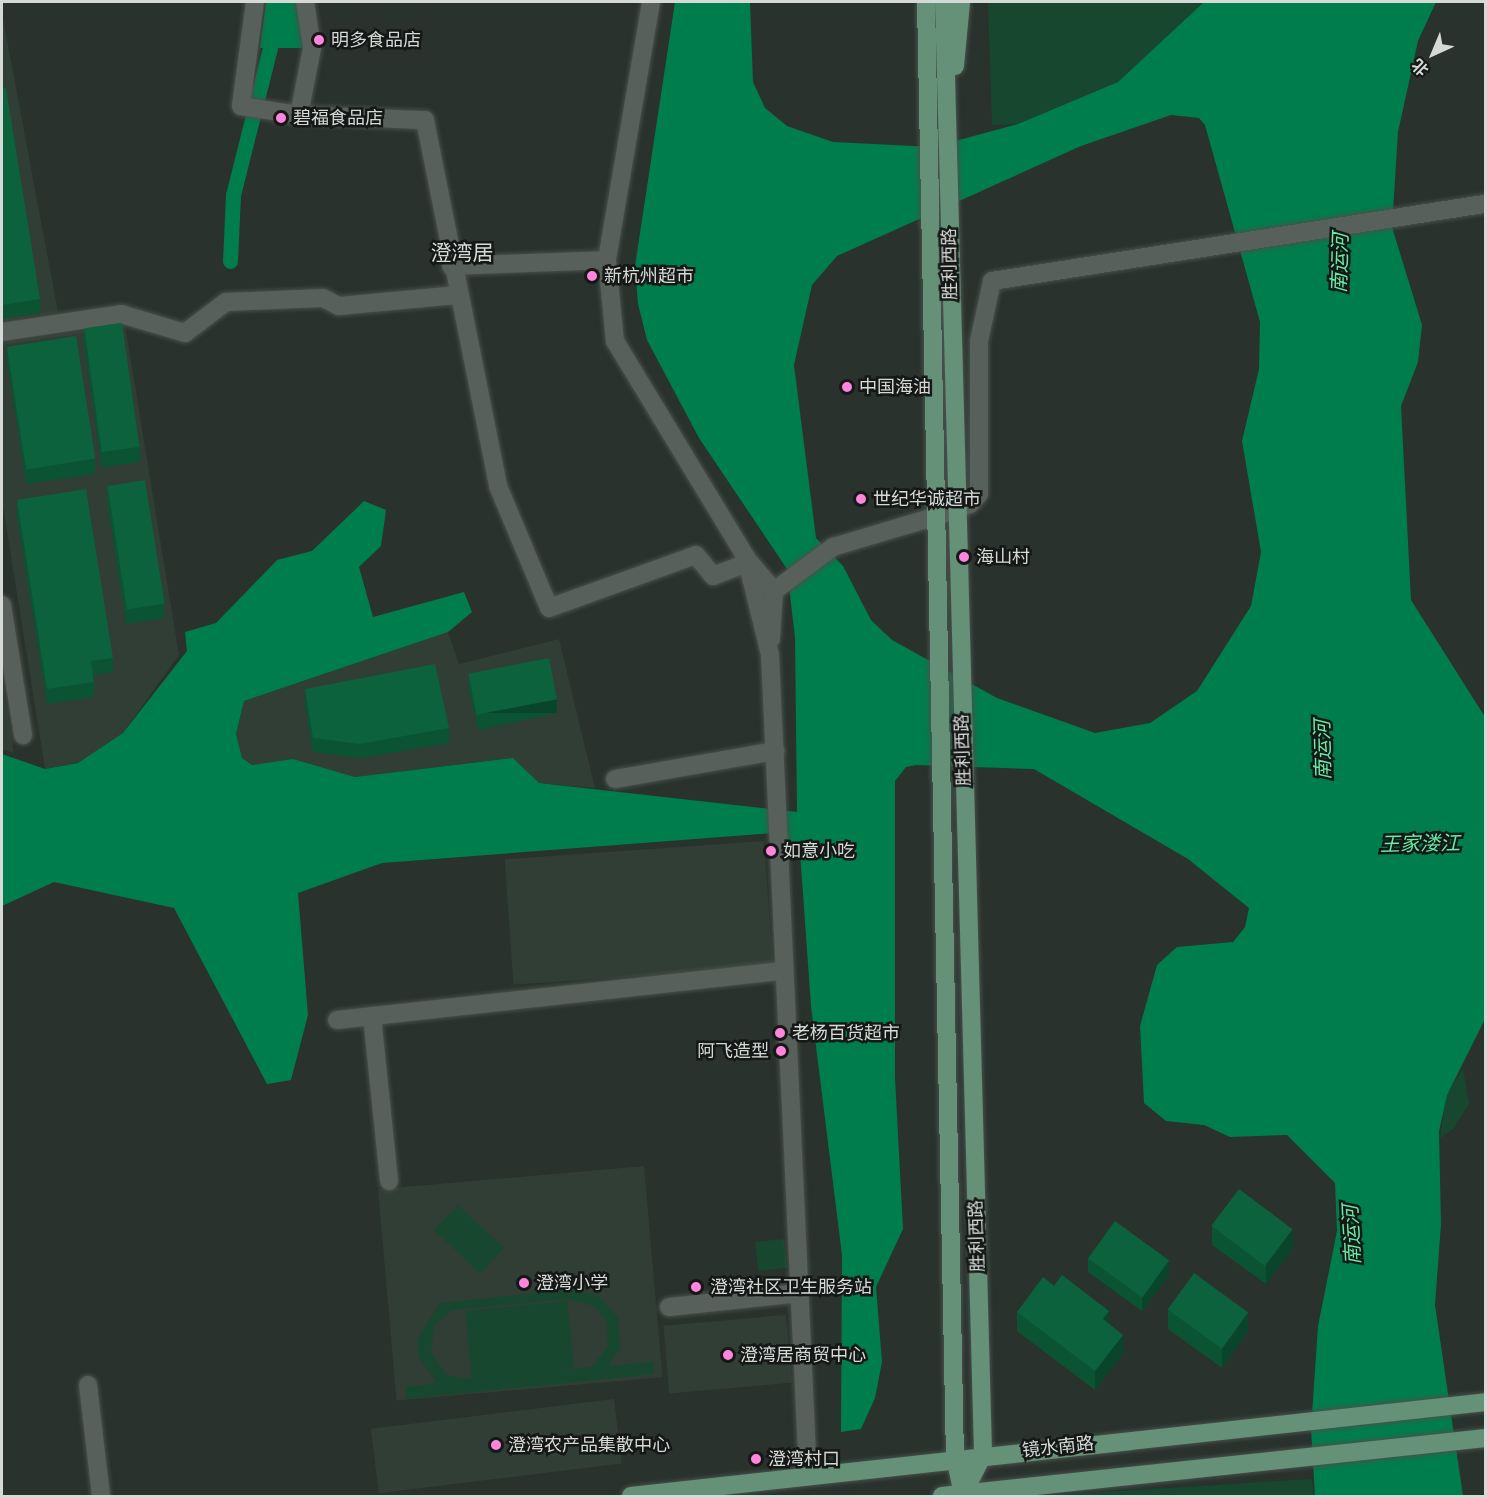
<!DOCTYPE html>
<meta charset="utf-8">
<style>
body{margin:0}
#map{position:relative;width:1487px;height:1498px;overflow:hidden;background:#29322c;font-family:"Fira Sans Condensed","Noto Sans SC",sans-serif}
div>[style]{position:absolute}
[style*='--x']{left:calc(var(--x)*1px);top:calc(var(--y)*1px);width:calc(var(--w)*1px);rotate:calc(var(--a)*1deg)}
.built>*{inset:0;background:#303e35;transform-origin:0 0}
.green>*{inset:0;background:#17482f;transform-origin:0 0}
.water>*{inset:0;background:#007d4d}
.canal>*{height:15px;margin:-7.5px;padding:0 7.5px;transform-origin:7.5px;border-radius:7.5px;background:#007d4d}
.roads{filter:drop-shadow(0 0 2px #49504b) drop-shadow(0 0 2px #49504b)}
.minor>*{height:18px;margin:-9px;padding:0 9px;transform-origin:9px;border-radius:9px;background:#57605a}
.major>*{height:18px;margin:-9px;padding:0 9px;transform-origin:9px;border-radius:9px;background:#649177}
.wall>*{inset:0;background:#0a5434}
.shaded-wall>*{inset:0;background:#08452b;transform-origin:0 0}
.building>*{inset:0;background:#0c623d;transform-origin:0 0}
.dots>*{width:16px;height:16px;translate:-50% -50%;box-sizing:border-box;border:3px solid #151816;border-radius:50%}
span{translate:-50% -50%;white-space:nowrap;text-align:center;line-height:1.15;-webkit-text-stroke:5px #151816;paint-order:stroke}
.poi-label{font-size:18px;color:#d5dad7}
.left{translate:0 -50%;text-align:left}
.right{translate:-100% -50%;text-align:right}
.street-label{font-size:18px;color:#d5dad7}
.water-label{font-size:20px;color:#67eba6;font-style:italic}
.quarter-label{font-size:21px;color:#d5dad7}
.frame{position:absolute;inset:0;border:3px solid #d5dad7;pointer-events:none}
.north{position:absolute;left:1403px;top:24px;width:60px;height:60px;-webkit-text-stroke:4px #151816;paint-order:stroke;rotate:224deg;font-size:16px;font-weight:700;line-height:24px;text-align:center;color:#d5dad7}
.north::after{content:'';display:block;margin:auto;width:21px;height:27px;background:#d5dad7;clip-path:polygon(50% 0,100% 100%,50% 72%,0 100%)}
</style>
<div id="map">
<div class="built">
<div style="clip-path:polygon(2px 13px,58px 312px,2px 321px)"></div>
<div style="clip-path:polygon(125px 325px,179px 655px,123px 733px,80px 762px,45px 769px,2px 500px,2px 343px)"></div>
<div style="clip-path:polygon(448px 632px,459px 664px,559px 639px,595px 788px,538px 783px,513px 758px,355px 777px,293px 759px,252px 765px,242px 758px,236px 734px,244px 701px)"></div>
<div style="clip-path:polygon(2px 683px,14px 753px,2px 749px)"></div>
<div style="left:764px;top:841px;width:126px;height:260px;rotate:86deg"></div>
<div style="left:644px;top:1166px;width:212px;height:267px;rotate:85deg"></div>
<div style="left:786px;top:1315px;width:68px;height:123px;rotate:85deg"></div>
<div style="left:614px;top:1399px;width:65px;height:245px;rotate:83deg"></div>
</div>
<div class="green">
<div style="clip-path:polygon(988px 2px,1204px 2px,1118px 82px,1018px 124px,992px 125px)"></div>
<div style="clip-path:polygon(1463px 1069px,1469px 1104px,1453px 1129px,1440px 1138px,1446px 1095px)"></div>
<div style="left:458px;top:1205px;width:63px;height:35px;rotate:43deg"></div>
<div style="left:784px;top:1239px;width:29px;height:29px;rotate:84deg"></div>
<div style="clip-path:polygon(evenodd,565px 1290px,598px 1295px,618px 1318px,620px 1348px,608px 1366px,654px 1362px,654px 1374px,407px 1399px,406px 1387px,437px 1383px,418px 1356px,418px 1338px,440px 1303px,565px 1290px,568px 1299px,594px 1306px,606px 1319px,608px 1346px,592px 1367px,507px 1375px,574px 1368px,567px 1301px,465px 1311px,472px 1379px,447px 1375px,431px 1353px,434px 1326px,452px 1310px,568px 1299px)"></div>
<div style="clip-path:polygon(1311px 1479px,1315px 1496px,1040px 1496px)"></div>
</div>
<div class="water">
<div style="clip-path:polygon(266px 2px,300px 2px,307px 48px,260px 48px)"></div>
<div style="clip-path:polygon(evenodd,675px 2px,750px 2px,753px 82px,765px 108px,787px 126px,833px 142px,933px 147px,1018px 124px,1118px 82px,1204px 2px,1436px 2px,1418px 41px,1398px 132px,1392px 227px,1422px 325px,1418px 362px,1401px 406px,1411px 600px,1485px 717px,1485px 1019px,1447px 1095px,1439px 1131px,1441px 1224px,1435px 1305px,1463px 1496px,1315px 1496px,1311px 1429px,1318px 1326px,1337px 1231px,1335px 1183px,1287px 1135px,1230px 1137px,1204px 1125px,1166px 1121px,1144px 1103px,1140px 1026px,1157px 965px,1177px 947px,1233px 942px,1245px 927px,1249px 908px,1188px 859px,1034px 769px,916px 765px,906px 767px,895px 781px,895px 1078px,903px 1229px,876px 1287px,882px 1362px,875px 1398px,861px 1429px,841px 1432px,842px 1255px,811px 1006px,800px 852px,773px 833px,382px 863px,298px 893px,308px 1015px,291px 1080px,267px 1084px,174px 908px,54px 882px,2px 906px,2px 754px,45px 769px,78px 763px,123px 733px,187px 651px,185px 632px,216px 623px,277px 560px,312px 551px,364px 501px,386px 510px,381px 546px,359px 567px,373px 617px,464px 592px,472px 612px,448px 632px,244px 701px,236px 734px,242px 758px,252px 765px,293px 759px,355px 777px,513px 758px,539px 783px,797px 812px,795px 638px,787px 569px,699px 438px,647px 340px,638px 304px,635px 266px,675px 2px,1171px 115px,1199px 118px,1205px 125px,1260px 322px,1259px 369px,1242px 441px,1261px 552px,1251px 606px,1197px 691px,1150px 723px,1095px 733px,997px 698px,892px 640px,871px 620px,843px 566px,816px 538px,794px 365px,812px 285px,837px 256px,1081px 146px,1171px 115px)"></div>
</div>
<div class="canal">
<div style="--x:230;--y:261;--w:66;--a:-87.4"></div>
<div style="--x:233;--y:195;--w:193;--a:-75.9"></div>
<div style="--x:280;--y:8;--w:7;--a:-117"></div>
</div>
<div class="roads">
<div class="minor">
<div style="--x:255;--y:2;--w:105;--a:97.7"></div>
<div style="--x:241;--y:106;--w:59;--a:8.8"></div>
<div style="--x:305;--y:2;--w:47;--a:81.3"></div>
<div style="--x:312;--y:48;--w:68;--a:101"></div>
<div style="--x:299;--y:115;--w:126;--a:2.3"></div>
<div style="--x:425;--y:120;--w:373;--a:78.7"></div>
<div style="--x:498;--y:486;--w:132;--a:67.3"></div>
<div style="--x:549;--y:608;--w:156;--a:-19.8"></div>
<div style="--x:696;--y:555;--w:27;--a:51"></div>
<div style="--x:713;--y:576;--w:36;--a:-21"></div>
<div style="--x:651;--y:2;--w:262;--a:99.7"></div>
<div style="--x:607;--y:260;--w:81;--a:84.4"></div>
<div style="--x:615;--y:341;--w:253;--a:58.8"></div>
<div style="--x:746;--y:557;--w:101;--a:76.2"></div>
<div style="--x:770;--y:655;--w:821;--a:87.35"></div>
<div style="--x:451;--y:266;--w:156;--a:-2.2"></div>
<div style="--x:2;--y:332;--w:120;--a:-8.6"></div>
<div style="--x:121;--y:314;--w:67;--a:16.5"></div>
<div style="--x:185;--y:333;--w:51;--a:-37.1"></div>
<div style="--x:226;--y:302;--w:97;--a:-2.4"></div>
<div style="--x:323;--y:298;--w:18;--a:27"></div>
<div style="--x:339;--y:306;--w:119;--a:-5.3"></div>
<div style="--x:747;--y:559;--w:42;--a:49.8"></div>
<div style="--x:774;--y:591;--w:48;--a:93.6"></div>
<div style="--x:774;--y:591;--w:74;--a:-36.7"></div>
<div style="--x:833;--y:547;--w:109;--a:-16.6"></div>
<div style="--x:937;--y:516;--w:35;--a:-20"></div>
<div style="--x:970;--y:504;--w:13;--a:-48"></div>
<div style="--x:979;--y:494;--w:153;--a:-90"></div>
<div style="--x:979;--y:341;--w:61;--a:-77.8"></div>
<div style="--x:992;--y:281;--w:500;--a:-8.9"></div>
<div style="--x:2;--y:605;--w:132;--a:80.8"></div>
<div style="--x:615;--y:779;--w:163;--a:-9.9"></div>
<div style="--x:372;--y:1016;--w:166;--a:84.1"></div>
<div style="--x:337;--y:1020;--w:450;--a:-6.3"></div>
<div style="--x:669;--y:1307;--w:132;--a:-6.1"></div>
<div style="--x:88;--y:1385;--w:112;--a:83.3"></div>
</div>
<div class="major">
<div style="--x:926;--y:2;--w:1455;--a:88.86"></div>
<div style="--x:955;--y:1457;--w:38;--a:78"></div>
<div style="--x:944;--y:2;--w:1454;--a:88.46"></div>
<div style="--x:983;--y:1455;--w:44;--a:117.1"></div>
<div style="--x:955;--y:66;--w:64;--a:-84.6"></div>
<div style="--x:631;--y:1496;--w:860;--a:-6.27"></div>
<div style="--x:942;--y:1496;--w:547;--a:-6.09"></div>
</div>
</div>
<div class="wall">
<div style="clip-path:polygon(2px 89px,40px 299px,40px 313px,2px 319px)"></div>
<div style="clip-path:polygon(84px 329px,140px 447px,140px 462px,102px 467px,84px 343px)"></div>
<div style="clip-path:polygon(7px 346px,95px 459px,95px 474px,26px 484px,7px 360px)"></div>
<div style="clip-path:polygon(107px 486px,164px 604px,164px 618px,126px 624px,107px 500px)"></div>
<div style="clip-path:polygon(17px 500px,113px 658px,113px 672px,93px 675px,94px 682px,94px 697px,47px 704px,17px 515px)"></div>
<div style="clip-path:polygon(469px 674px,557px 713px,478px 730px,469px 689px)"></div>
<div style="clip-path:polygon(305px 689px,449px 728px,449px 743px,360px 758px,313px 752px,305px 704px)"></div>
<div style="clip-path:polygon(1212px 1226px,1293px 1248px,1266px 1284px,1212px 1245px)"></div>
<div style="clip-path:polygon(1088px 1258px,1169px 1275px,1142px 1311px,1088px 1272px)"></div>
<div style="clip-path:polygon(1168px 1310px,1248px 1331px,1222px 1368px,1168px 1329px)"></div>
<div style="clip-path:polygon(1017px 1312px,1109px 1324px,1123px 1354px,1095px 1390px,1017px 1331px)"></div>
</div>
<div class="shaded-wall">
<div style="left:557px;top:699px;width:14px;height:81px;rotate:90deg"></div>
<div style="clip-path:polygon(1293px 1229px,1293px 1248px,1266px 1284px,1266px 1265px)"></div>
<div style="clip-path:polygon(1169px 1260px,1169px 1275px,1142px 1311px,1142px 1297px)"></div>
<div style="clip-path:polygon(1109px 1311px,1109px 1330px,1103px 1319px)"></div>
<div style="clip-path:polygon(1248px 1312px,1248px 1331px,1222px 1368px,1222px 1349px)"></div>
<div style="clip-path:polygon(1123px 1335px,1123px 1354px,1095px 1390px,1095px 1371px)"></div>
</div>
<div class="building">
<div style="clip-path:polygon(6px 88px,40px 299px,2px 305px,2px 89px)"></div>
<div style="left:122px;top:323px;width:125px;height:38px;rotate:82deg"></div>
<div style="left:76px;top:336px;width:124px;height:70px;rotate:81deg"></div>
<div style="left:145px;top:480px;width:125px;height:38px;rotate:81deg"></div>
<div style="clip-path:polygon(86px 489px,113px 658px,91px 661px,94px 682px,47px 689px,17px 500px)"></div>
<div style="left:549px;top:658px;width:42px;height:82px;rotate:79deg"></div>
<div style="clip-path:polygon(435px 664px,449px 728px,360px 744px,313px 738px,305px 689px)"></div>
<div style="left:1239px;top:1189px;width:67px;height:46px;rotate:37deg"></div>
<div style="left:1115px;top:1221px;width:67px;height:46px;rotate:36deg"></div>
<div style="left:1194px;top:1273px;width:67px;height:45px;rotate:36deg"></div>
<div style="clip-path:polygon(1062px 1275px,1109px 1311px,1103px 1319px,1123px 1335px,1095px 1371px,1017px 1312px,1043px 1277px,1054px 1286px)"></div>
</div>
<div class="dots">
<div style="left:319px;top:40px;background:#ff85df"></div>
<div style="left:281px;top:118px;background:#ff85df"></div>
<div style="left:592px;top:276px;background:#ff85df"></div>
<div style="left:847px;top:387px;background:#ff85df"></div>
<div style="left:861px;top:499px;background:#ff85df"></div>
<div style="left:964px;top:557px;background:#ff85df"></div>
<div style="left:771px;top:851px;background:#ff85df"></div>
<div style="left:780px;top:1033px;background:#ff85df"></div>
<div style="left:781px;top:1051px;background:#ff85df"></div>
<div style="left:524px;top:1283px;background:#ff85df"></div>
<div style="left:696px;top:1287px;background:#ff85df"></div>
<div style="left:728px;top:1355px;background:#ff85df"></div>
<div style="left:496px;top:1445px;background:#ff85df"></div>
<div style="left:756px;top:1459px;background:#ff85df"></div>
</div>
<div class="poi-label">
<span class="left" style="left:331px;top:40px">明多食品店</span>
<span class="left" style="left:293px;top:118px">碧福食品店</span>
<span class="left" style="left:604px;top:276px">新杭州超市</span>
<span class="left" style="left:859px;top:387px">中国海油</span>
<span class="left" style="left:873px;top:499px">世纪华诚超市</span>
<span class="left" style="left:976px;top:557px">海山村</span>
<span class="left" style="left:783px;top:851px">如意小吃</span>
<span class="left" style="left:792px;top:1033px">老杨百货超市</span>
<span class="right" style="left:769px;top:1051px">阿飞造型</span>
<span class="left" style="left:536px;top:1283px">澄湾小学</span>
<span class="left" style="left:710px;top:1287px">澄湾社区卫生服务站</span>
<span class="left" style="left:740px;top:1355px">澄湾居商贸中心</span>
<span class="left" style="left:508px;top:1445px">澄湾农产品集散中心</span>
<span class="left" style="left:768px;top:1459px">澄湾村口</span>
</div>
<div class="street-label">
<span style="left:950px;top:264px;rotate:-91deg">胜利西路</span>
<span style="left:963px;top:750px;rotate:-92deg">胜利西路</span>
<span style="left:977px;top:1236px;rotate:-92deg">胜利西路</span>
<span style="left:1058px;top:1447px;rotate:-6deg">镜水南路</span>
</div>
<div class="water-label">
<span style="left:1340px;top:263px;rotate:-88deg">南运河</span>
<span style="left:1323px;top:750px;rotate:-91deg">南运河</span>
<span style="left:1420px;top:844px;rotate:-1deg">王家溇江</span>
<span style="left:1352px;top:1235px;rotate:-93deg">南运河</span>
</div>
<div class="quarter-label">
<span style="left:462px;top:253px">澄湾居</span>
</div>
<div class="frame"></div>
<div class="north">北</div>
</div>
